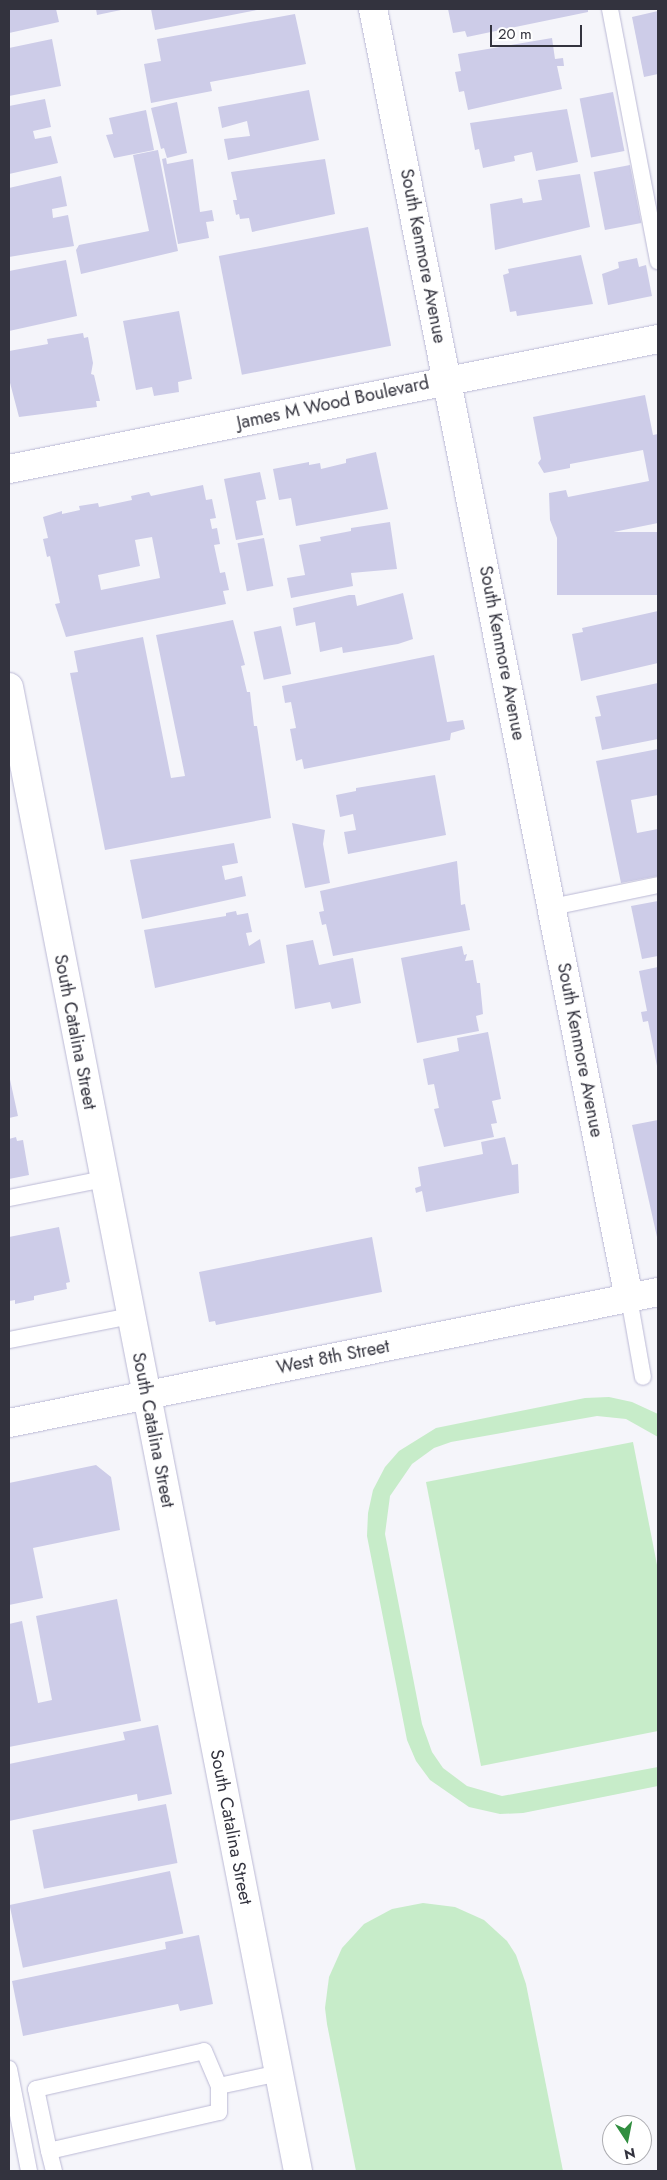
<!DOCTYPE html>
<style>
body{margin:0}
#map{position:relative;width:667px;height:2180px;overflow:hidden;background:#f5f5fa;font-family:Jost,sans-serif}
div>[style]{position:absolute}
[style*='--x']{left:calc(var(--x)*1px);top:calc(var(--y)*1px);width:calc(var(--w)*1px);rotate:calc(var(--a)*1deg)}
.green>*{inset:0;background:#c7ecc9}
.building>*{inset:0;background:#cdcce8;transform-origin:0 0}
.roads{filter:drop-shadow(0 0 1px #bbb9d5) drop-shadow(0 0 1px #bbb9d5)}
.lane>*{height:16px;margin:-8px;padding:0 8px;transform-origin:8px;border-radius:8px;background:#fff}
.street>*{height:28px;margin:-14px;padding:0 14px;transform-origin:14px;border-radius:14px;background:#fff}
.secondary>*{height:28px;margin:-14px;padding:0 14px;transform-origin:14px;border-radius:14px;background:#fff}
span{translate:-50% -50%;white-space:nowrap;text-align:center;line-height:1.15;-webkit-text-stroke:4px #fff;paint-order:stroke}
.street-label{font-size:18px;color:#33333e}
.frame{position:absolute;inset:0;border:10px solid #33333e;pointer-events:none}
.north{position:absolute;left:602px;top:2115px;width:50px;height:50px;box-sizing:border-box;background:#fff;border:1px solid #adadb2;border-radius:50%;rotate:169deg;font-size:14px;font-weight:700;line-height:20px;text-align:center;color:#33333e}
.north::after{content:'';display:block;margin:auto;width:18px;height:22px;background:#318e40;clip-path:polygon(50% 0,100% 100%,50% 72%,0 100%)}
.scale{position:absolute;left:490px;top:25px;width:92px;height:22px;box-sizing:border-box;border:2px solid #33333e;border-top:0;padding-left:6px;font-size:15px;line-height:18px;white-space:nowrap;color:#33333e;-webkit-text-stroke:4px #fff;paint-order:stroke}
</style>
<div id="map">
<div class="green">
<div style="clip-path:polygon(609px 1397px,632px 1402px,658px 1414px,658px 1437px,626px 1419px,597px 1416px,451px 1442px,434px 1448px,412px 1464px,390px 1496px,385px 1534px,422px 1724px,432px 1752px,443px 1768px,467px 1786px,502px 1796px,658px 1767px,658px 1786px,523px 1813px,500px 1814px,469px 1807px,430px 1780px,416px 1761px,407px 1740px,367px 1536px,368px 1513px,373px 1490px,385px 1467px,399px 1451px,436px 1428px,585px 1398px)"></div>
<div style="clip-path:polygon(633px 1442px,658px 1570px,658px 1731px,481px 1766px,426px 1482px)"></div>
<div style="clip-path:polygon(423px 1903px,455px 1907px,484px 1920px,507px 1941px,516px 1955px,526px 1984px,563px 2171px,356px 2171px,327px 2024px,325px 2008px,329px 1977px,342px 1948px,364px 1924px,392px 1909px)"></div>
</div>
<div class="building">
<div style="clip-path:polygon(9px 9px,56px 9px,59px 22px,9px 33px)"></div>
<div style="clip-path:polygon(96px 9px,120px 9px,121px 10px,97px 15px)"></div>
<div style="clip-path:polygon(151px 9px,257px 9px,257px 10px,155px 30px)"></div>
<div style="clip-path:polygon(448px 9px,588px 9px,588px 12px,467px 37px,465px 31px,453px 33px)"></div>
<div style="clip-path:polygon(658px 11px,658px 74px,644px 77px,632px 17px)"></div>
<div style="clip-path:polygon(295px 14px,306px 64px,210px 82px,212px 91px,151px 103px,144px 64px,161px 61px,157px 39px)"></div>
<div style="clip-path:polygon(552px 38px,555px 59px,563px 58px,564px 66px,557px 66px,562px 89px,468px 110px,464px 91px,459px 92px,455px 72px,461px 71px,458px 54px)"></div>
<div style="clip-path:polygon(52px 39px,61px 86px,9px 96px,9px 48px)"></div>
<div style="clip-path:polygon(309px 90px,319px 140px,228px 160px,224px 139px,250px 136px,247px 121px,222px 128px,218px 107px)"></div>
<div style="left:613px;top:92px;width:60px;height:34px;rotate:79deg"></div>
<div style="clip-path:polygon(45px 99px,51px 127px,33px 131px,35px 139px,51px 136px,58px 163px,9px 174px,9px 106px)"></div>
<div style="clip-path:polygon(177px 102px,187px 153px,167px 158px,164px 148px,161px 149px,151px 108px)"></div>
<div style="clip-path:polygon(567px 109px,578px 162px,536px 171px,532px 152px,514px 156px,515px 161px,483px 168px,479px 149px,475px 150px,470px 123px)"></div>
<div style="clip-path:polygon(146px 110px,154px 150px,114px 158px,106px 135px,113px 134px,109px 118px)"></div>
<div style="clip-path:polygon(158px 150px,178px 251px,81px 274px,76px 250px,79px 245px,149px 231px,133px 155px)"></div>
<div style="clip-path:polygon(166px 158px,167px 164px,193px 159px,200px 212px,212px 210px,214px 221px,206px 222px,209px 238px,178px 244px,162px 159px)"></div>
<div style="clip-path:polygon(325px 159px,335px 214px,252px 232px,249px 218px,240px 219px,239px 214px,236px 215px,233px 200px,237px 200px,231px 172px)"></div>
<div style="left:630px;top:165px;width:59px;height:37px;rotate:79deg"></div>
<div style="clip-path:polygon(580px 174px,590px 227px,495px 250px,490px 204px,522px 198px,523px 203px,542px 200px,538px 180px)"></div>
<div style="clip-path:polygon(61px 176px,67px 206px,52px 209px,53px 218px,68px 215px,74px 246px,9px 257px,9px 188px)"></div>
<div style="left:368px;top:227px;width:121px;height:152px;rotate:79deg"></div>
<div style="clip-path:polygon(581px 255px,593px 304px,517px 316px,516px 311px,510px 312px,503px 275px,509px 273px,508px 269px)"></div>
<div style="clip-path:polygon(637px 258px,639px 267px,646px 265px,652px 296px,608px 305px,602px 274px,619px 268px,618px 262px)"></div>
<div style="clip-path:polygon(66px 260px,77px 316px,9px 331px,9px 271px)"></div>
<div style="clip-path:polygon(179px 311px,192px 379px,178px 382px,179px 392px,154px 396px,152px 387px,136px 390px,123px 321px)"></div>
<div style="clip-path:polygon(83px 333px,84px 338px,88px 337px,93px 363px,91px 374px,94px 375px,100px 401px,96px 401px,97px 407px,19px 417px,9px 379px,9px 351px,48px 344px,47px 339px)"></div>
<div style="clip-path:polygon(645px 395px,653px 435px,658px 434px,658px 523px,559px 543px,550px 520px,549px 493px,566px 490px,568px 497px,649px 481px,643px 450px,570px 464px,570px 468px,544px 473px,538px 463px,541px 459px,533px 417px)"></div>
<div style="clip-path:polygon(376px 452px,388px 509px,296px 526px,291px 498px,279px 500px,273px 469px,309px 462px,309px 465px,320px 463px,321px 469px,346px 463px,346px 459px)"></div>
<div style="clip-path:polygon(260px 472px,266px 499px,256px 501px,263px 535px,236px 540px,224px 479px)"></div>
<div style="clip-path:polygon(evenodd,203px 485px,206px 500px,212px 499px,216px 518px,210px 519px,212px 529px,217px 528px,220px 544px,214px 545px,220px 573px,225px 572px,229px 590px,223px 591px,226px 604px,66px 637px,55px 604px,60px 603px,50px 556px,47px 557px,43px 539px,48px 538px,43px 517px,62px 511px,62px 514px,80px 510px,79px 506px,98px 503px,99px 507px,132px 500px,131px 496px,149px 492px,151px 496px,203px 485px,152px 537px,160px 578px,101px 590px,98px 575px,140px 566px,135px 540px,152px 537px)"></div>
<div style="clip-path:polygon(390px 522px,397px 569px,351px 573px,353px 586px,291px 598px,287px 578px,305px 575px,299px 545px,321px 541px,320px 537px,351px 531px,351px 528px)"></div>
<div style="left:658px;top:532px;width:63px;height:101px;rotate:90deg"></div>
<div style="left:264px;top:538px;width:49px;height:27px;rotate:79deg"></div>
<div style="clip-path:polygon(403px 593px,413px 639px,398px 644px,343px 653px,342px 647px,320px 652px,315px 622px,296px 626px,293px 608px,349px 595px,355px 595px,357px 606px)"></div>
<div style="clip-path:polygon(658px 611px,658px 663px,581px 681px,572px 634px,583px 632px,582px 628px)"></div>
<div style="clip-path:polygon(233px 620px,245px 665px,241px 666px,247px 692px,250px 692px,254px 726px,257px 726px,271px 818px,105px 850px,70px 673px,78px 672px,74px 651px,143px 637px,171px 778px,185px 776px,156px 635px)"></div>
<div style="left:281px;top:626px;width:49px;height:28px;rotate:78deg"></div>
<div style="clip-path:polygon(434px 655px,447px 722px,463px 720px,465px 729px,451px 733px,450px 740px,304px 769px,302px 759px,296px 761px,290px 729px,296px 728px,291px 702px,285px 703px,282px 686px)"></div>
<div style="clip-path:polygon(658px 683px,658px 739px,602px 750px,595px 717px,601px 716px,596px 696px)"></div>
<div style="clip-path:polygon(658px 749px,658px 795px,631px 800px,637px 833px,658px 829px,658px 876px,621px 883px,596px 761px)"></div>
<div style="clip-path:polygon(435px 775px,446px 835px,348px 854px,344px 832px,356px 830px,353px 814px,340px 817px,336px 795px,356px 791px,356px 788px)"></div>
<div style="clip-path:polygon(292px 823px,325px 830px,323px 844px,330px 883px,305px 888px)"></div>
<div style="clip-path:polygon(234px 843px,238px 863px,222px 866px,225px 880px,242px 876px,246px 896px,142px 919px,130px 860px)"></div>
<div style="clip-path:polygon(457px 861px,461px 905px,465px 904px,470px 930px,333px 956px,326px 924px,322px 925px,319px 912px,324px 911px,320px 891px)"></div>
<div style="clip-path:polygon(658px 901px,658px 956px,642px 959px,631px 906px)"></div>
<div style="clip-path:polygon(236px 911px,237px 915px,248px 913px,252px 932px,246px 933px,249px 946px,260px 939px,265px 963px,155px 988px,144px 930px,226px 916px,226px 913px)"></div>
<div style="clip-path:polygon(313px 940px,319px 965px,353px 958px,361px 1003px,332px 1009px,330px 1002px,295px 1009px,286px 945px)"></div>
<div style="clip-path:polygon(462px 946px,464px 955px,467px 954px,465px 961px,473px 960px,477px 983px,480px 983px,483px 1014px,476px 1016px,479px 1031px,417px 1043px,401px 958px)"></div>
<div style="clip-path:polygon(658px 967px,658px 1066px,657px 1066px,648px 1021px,643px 1022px,641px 1012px,647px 1011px,639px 971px)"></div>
<div style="clip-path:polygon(488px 1032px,501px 1099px,492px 1101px,497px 1123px,491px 1124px,494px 1137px,444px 1147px,434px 1109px,439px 1108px,434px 1084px,428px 1085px,423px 1059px,459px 1051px,457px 1038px)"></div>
<div style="clip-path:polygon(9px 1075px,18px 1116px,9px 1118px)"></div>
<div style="clip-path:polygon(658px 1120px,658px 1237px,657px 1237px,632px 1125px)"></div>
<div style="clip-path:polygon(16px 1137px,17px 1141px,23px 1140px,29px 1175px,9px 1179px,9px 1139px)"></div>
<div style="clip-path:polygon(505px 1137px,512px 1165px,518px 1164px,519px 1193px,426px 1212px,422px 1191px,416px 1193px,415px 1188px,421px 1186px,418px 1167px,483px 1154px,481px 1142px)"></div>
<div style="clip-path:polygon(59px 1227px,70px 1282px,66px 1283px,67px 1289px,34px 1296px,34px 1300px,15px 1304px,15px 1300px,9px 1301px,9px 1237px)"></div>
<div style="clip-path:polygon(372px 1237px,382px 1292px,216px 1325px,215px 1321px,209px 1322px,199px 1272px)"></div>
<div style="clip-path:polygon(96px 1465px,111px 1477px,120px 1530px,33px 1548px,43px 1598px,9px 1605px,9px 1483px)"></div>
<div style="clip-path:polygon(117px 1599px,141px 1721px,9px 1747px,9px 1624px,22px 1621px,38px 1703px,52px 1700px,36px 1616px)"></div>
<div style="clip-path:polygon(158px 1725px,172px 1794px,138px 1801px,137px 1794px,9px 1821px,9px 1764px,125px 1740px,123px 1732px)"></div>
<div style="left:166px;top:1804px;width:60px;height:136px;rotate:79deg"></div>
<div style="left:170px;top:1871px;width:64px;height:164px;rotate:78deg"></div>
<div style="clip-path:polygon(199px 1935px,213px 2004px,180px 2011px,178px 2004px,23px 2036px,12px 1981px,166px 1949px,165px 1942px)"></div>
</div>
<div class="roads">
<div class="lane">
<div style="--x:610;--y:9;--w:257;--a:79.2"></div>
<div style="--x:552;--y:907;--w:108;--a:-11.7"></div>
<div style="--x:9;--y:1198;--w:97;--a:-11.3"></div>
<div style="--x:629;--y:1298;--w:80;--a:80"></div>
<div style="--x:9;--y:1340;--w:123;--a:-11.2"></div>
<div style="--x:9;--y:2069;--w:104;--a:78.9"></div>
<div style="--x:219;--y:2086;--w:61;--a:-12.2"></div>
<div style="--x:49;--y:2151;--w:63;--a:-101.8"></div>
<div style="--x:36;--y:2089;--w:172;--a:-12.7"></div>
<div style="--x:204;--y:2051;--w:38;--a:67"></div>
<div style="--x:219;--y:2086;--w:26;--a:90"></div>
<div style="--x:219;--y:2112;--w:174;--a:167.1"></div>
<div style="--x:49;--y:2151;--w:21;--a:76"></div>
</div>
<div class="street">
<div style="--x:373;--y:9;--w:1314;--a:78.77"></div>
</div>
<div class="secondary">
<div style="--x:9;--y:469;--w:662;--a:-11.33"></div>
<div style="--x:9;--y:687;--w:1512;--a:78.98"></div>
<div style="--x:9;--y:1423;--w:662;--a:-11.41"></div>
</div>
</div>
<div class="street-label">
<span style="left:423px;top:256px;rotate:79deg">South Kenmore Avenue</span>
<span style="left:333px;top:403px;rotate:-12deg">James M Wood Boulevard</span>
<span style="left:502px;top:653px;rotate:79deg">South Kenmore Avenue</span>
<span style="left:75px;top:1032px;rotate:79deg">South Catalina Street</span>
<span style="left:580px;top:1050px;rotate:79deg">South Kenmore Avenue</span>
<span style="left:333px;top:1357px;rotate:-11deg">West 8th Street</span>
<span style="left:153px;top:1430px;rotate:79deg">South Catalina Street</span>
<span style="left:231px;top:1827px;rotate:79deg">South Catalina Street</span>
</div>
<div class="frame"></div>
<div class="north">N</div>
<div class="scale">20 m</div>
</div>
